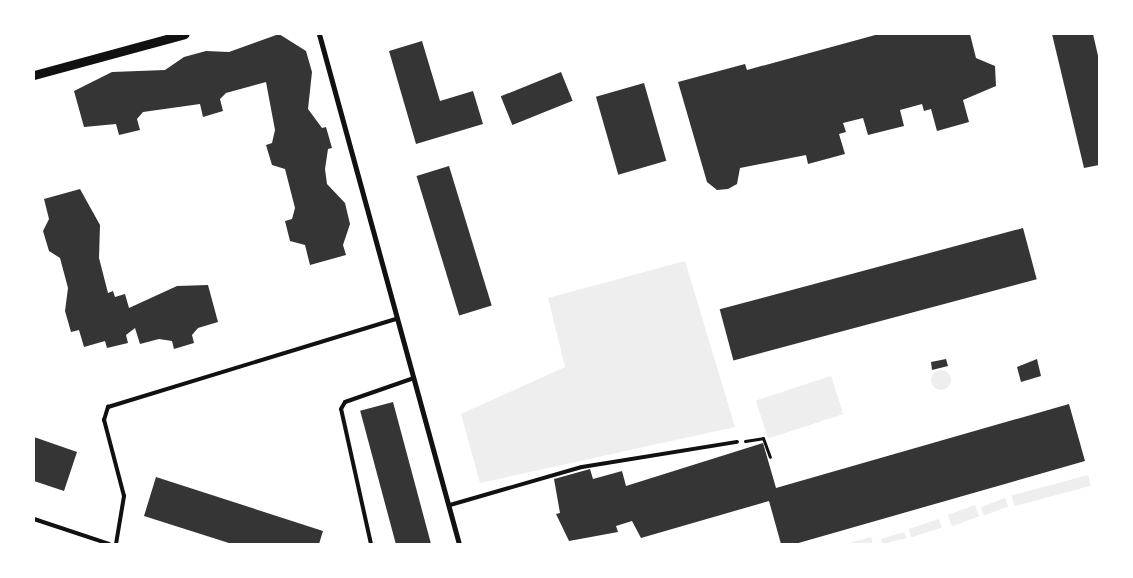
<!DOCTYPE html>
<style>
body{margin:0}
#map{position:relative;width:1133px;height:578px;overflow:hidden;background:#fff;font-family:"Fira Sans Condensed",sans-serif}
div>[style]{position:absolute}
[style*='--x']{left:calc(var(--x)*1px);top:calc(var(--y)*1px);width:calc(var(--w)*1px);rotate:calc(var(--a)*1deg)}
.green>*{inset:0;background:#eee;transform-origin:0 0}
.round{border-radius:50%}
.building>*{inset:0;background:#353535;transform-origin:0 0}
.path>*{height:3px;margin:-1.5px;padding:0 1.5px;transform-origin:1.5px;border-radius:1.5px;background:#111}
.service>*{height:4px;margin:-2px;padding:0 2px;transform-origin:2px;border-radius:2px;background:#111}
.minor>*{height:5px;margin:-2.5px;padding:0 2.5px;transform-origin:2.5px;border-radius:2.5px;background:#111}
.tertiary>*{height:9px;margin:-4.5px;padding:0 4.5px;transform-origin:4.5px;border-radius:4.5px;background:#111}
span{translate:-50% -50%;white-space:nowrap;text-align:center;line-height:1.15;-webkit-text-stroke:5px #fff;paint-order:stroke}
.frame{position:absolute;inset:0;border:35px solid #fff;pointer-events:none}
</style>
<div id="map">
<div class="green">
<div style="clip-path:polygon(685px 261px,735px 427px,480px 483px,461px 414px,565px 367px,548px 298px)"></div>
<div class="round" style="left:931px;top:370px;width:20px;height:20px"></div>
<div style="left:831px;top:376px;width:40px;height:79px;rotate:72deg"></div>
<div style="left:1088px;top:475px;width:11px;height:79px;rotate:75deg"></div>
<div style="left:1005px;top:498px;width:9px;height:26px;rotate:69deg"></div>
<div style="left:975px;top:505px;width:12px;height:29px;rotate:70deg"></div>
<div style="left:939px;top:519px;width:9px;height:32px;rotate:72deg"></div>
<div style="clip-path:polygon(904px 532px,907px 538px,882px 544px,881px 539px)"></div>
<div style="clip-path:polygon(871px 537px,873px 544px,846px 544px)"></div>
</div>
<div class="building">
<div style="clip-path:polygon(279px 34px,306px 51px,312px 72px,308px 109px,322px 128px,326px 127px,332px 148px,328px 149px,325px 169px,327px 184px,345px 203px,350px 224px,343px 245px,346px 255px,310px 265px,305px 245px,290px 241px,285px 221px,292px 219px,295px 208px,285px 169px,272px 165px,266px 145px,272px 143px,275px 130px,266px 82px,226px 93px,220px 99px,223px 111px,203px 117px,200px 104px,143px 112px,137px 119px,140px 130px,119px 135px,116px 124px,84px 127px,74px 91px,112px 72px,165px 70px,184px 57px,206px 51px,229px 52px)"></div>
<div style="clip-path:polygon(879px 34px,970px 34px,976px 58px,995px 66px,996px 86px,963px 100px,969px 122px,937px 131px,931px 109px,924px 111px,922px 104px,900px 110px,904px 126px,868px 135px,863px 118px,843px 123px,846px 132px,839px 134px,845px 154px,808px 164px,806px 155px,740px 168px,737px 184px,728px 189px,717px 190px,707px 182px,678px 82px,745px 64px,747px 70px)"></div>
<div style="clip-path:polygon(1052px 34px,1093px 34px,1099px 60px,1099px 165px,1084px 168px)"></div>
<div style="clip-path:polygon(422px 41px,440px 101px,473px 91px,483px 124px,416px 144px,389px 51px)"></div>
<div style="left:561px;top:72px;width:31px;height:65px;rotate:68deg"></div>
<div style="left:644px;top:83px;width:81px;height:50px;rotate:74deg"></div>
<div style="left:449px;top:166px;width:146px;height:34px;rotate:73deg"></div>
<div style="clip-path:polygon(80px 189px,100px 225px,99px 258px,108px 293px,113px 291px,115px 297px,125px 294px,129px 308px,177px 286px,208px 285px,218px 322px,198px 328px,192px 335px,194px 343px,174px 349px,172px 341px,159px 339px,140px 344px,135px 328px,126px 335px,128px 343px,107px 348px,105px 341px,84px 347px,79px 330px,71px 332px,65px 311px,68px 288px,60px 258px,49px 251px,43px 231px,49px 219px,44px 199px)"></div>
<div style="left:1023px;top:228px;width:53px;height:314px;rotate:75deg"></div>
<div style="clip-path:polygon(946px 359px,948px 366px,932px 370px,931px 362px)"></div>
<div style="clip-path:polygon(1037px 359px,1041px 376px,1021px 382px,1017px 367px)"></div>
<div style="left:393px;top:402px;width:147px;height:34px;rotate:75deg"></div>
<div style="clip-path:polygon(1069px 404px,1085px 461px,795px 544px,781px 544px,769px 501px,641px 538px,632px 521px,616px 526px,618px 532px,569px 541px,556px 514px,560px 513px,554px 479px,590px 469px,593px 479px,622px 471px,626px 486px,763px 443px,776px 488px)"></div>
<div style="clip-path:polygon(34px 437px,77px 452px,64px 491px,34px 481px)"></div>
<div style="clip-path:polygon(156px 477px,323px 531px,319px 544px,232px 544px,144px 516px)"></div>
</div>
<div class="path">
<div style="--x:745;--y:441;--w:18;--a:-9"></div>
<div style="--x:763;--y:438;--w:20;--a:70"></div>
</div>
<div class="service">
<div style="--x:450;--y:505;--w:137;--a:-16.1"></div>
<div style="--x:582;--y:467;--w:157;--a:-9.2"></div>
<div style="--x:34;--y:519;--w:79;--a:18.4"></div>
<div style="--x:116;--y:544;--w:49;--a:-80.5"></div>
<div style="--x:124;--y:496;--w:79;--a:-104.7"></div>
<div style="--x:104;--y:420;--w:14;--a:-73"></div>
<div style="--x:108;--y:407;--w:301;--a:-17"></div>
<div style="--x:371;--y:544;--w:138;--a:-102.5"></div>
<div style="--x:341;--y:409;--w:8;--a:-60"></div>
<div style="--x:345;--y:402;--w:73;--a:-19.2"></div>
</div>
<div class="minor">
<div style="--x:319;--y:34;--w:529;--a:74.65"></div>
</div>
<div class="tertiary">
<div style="--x:34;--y:75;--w:156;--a:-15.2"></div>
</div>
<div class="frame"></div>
</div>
